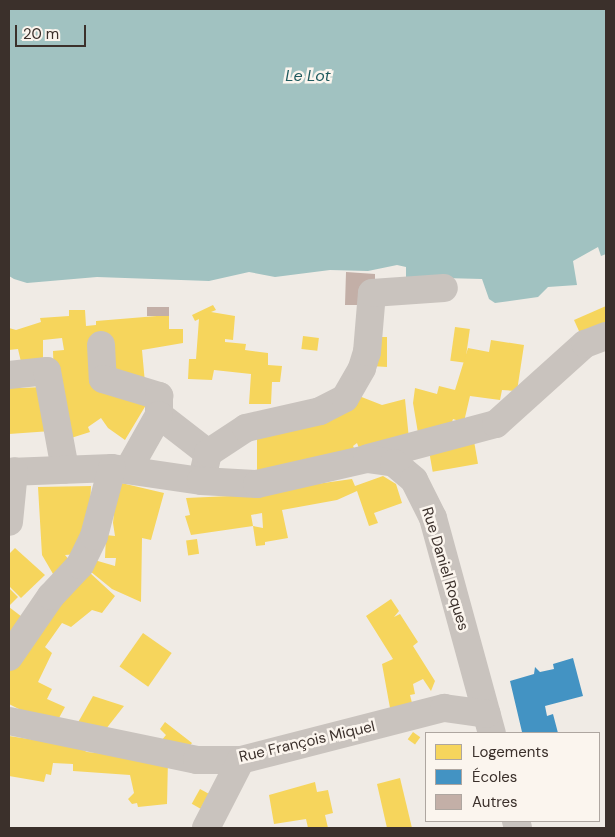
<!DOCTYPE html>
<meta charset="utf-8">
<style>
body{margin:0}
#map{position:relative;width:615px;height:837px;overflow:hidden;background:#f0ebe5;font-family:"DM Sans",sans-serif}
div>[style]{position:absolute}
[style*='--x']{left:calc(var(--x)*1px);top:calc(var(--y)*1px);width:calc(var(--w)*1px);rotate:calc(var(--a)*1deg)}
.water>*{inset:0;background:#a1c2c1}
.homes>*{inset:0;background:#f6d55c;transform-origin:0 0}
.schools>*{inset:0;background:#4393c3}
.building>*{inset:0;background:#c3afa7;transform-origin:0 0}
.minor>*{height:28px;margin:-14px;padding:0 14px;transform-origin:14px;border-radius:14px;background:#c9c3be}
span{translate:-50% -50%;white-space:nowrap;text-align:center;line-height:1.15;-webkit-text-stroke:5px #fbf5ee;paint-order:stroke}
.street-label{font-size:15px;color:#3b302b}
.water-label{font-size:16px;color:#1f5a5e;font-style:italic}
.frame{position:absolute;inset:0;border:10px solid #3b302b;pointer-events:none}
.legend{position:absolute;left:425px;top:732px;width:175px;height:90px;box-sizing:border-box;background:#fbf5ee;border:1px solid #aea6a0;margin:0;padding:6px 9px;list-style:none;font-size:15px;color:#3b302b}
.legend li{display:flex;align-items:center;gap:10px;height:25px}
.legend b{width:25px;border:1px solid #aea6a0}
.scale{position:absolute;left:15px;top:25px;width:71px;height:22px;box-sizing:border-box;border:2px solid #3b302b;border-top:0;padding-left:6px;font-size:15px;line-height:18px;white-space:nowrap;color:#3b302b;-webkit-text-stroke:4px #fbf5ee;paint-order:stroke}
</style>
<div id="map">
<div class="water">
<div style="clip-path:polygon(9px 9px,606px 9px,606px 254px,601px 256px,598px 247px,573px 261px,577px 285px,548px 287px,538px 297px,495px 303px,489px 299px,482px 279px,406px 277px,406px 267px,397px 265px,368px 271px,330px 270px,275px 277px,249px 272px,209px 281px,97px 277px,27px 283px,14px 279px,9px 276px)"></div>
</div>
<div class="homes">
<div style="clip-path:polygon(213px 305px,216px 310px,211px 312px,235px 316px,233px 340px,225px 339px,225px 342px,246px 344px,245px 350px,268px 353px,268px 365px,282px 366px,280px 382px,272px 382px,271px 404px,249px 404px,251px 374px,214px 370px,212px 380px,188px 379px,189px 359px,196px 359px,199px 319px,195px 321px,192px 315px)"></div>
<div style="clip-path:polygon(606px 306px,606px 329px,583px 340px,574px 320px)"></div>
<div style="clip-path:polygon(69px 310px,85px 310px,86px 326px,96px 325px,96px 321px,169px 315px,169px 329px,183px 329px,183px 343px,142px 350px,145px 383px,97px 382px,149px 400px,125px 440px,108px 428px,101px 418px,88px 427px,90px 432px,71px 438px,54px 383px,53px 351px,64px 350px,62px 338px,43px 340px,43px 358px,21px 362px,18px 349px,9px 350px,9px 328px,16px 330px,41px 322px,40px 318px,69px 316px)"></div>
<div style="left:455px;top:327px;width:15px;height:34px;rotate:8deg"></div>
<div style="left:303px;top:336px;width:16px;height:13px;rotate:7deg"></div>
<div style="clip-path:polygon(373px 337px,387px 337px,387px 367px,371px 366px)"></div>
<div style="clip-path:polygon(491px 340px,524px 345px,517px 391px,502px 390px,500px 400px,470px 396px,463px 426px,455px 429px,456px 420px,453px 419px,449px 431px,418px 433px,413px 403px,415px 388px,437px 394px,439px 386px,455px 390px,468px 348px,489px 352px)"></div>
<div style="clip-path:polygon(9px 381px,20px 384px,20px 388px,45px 387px,51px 431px,9px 434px)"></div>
<div style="clip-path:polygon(359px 396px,382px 405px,405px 399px,409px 439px,360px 451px,357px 443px,353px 446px,356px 452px,257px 476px,257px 432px)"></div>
<div style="left:474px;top:441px;width:23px;height:46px;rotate:80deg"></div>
<div style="clip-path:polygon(383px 476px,396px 484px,402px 503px,374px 513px,378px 523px,369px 526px,357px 491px,337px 500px,282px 510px,288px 538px,265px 542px,265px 545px,256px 546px,253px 526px,263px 528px,262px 513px,251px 515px,253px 526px,191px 535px,185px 516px,190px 515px,186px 498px,231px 496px,352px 479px,355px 486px)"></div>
<div style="clip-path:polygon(117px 482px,164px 493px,151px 540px,142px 538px,141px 602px,112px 589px,85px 567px,91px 559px,115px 566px,116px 558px,105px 558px,106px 535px,115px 536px,113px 523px)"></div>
<div style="clip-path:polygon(91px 486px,90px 510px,79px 554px,65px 555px,71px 562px,56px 579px,42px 555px,38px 487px)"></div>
<div style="left:197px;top:539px;width:15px;height:11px;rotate:82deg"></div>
<div style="clip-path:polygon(15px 548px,45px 575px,21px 598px,9px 586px,9px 554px)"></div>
<div style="clip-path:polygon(89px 572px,115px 596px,102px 613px,92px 610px,71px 627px,62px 623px,45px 647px,52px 653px,38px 682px,52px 689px,47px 699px,65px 707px,54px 727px,9px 704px,9px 663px)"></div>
<div style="clip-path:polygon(9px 588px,18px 597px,9px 606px)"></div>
<div style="clip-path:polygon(391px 599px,399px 611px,394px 617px,400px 614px,418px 642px,413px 646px,435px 681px,431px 691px,423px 679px,413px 684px,415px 694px,410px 695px,412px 703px,390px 708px,382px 664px,393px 659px,366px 616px)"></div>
<div style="clip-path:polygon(9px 607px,26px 620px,9px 640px)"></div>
<div style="left:143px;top:633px;width:35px;height:41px;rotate:35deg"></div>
<div style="clip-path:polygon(93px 696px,124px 706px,102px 734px,76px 726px)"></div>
<div style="clip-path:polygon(165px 722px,192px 743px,185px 752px,157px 746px,166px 735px,160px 729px)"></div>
<div style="left:413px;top:732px;width:9px;height:9px;rotate:36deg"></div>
<div style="clip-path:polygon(9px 736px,75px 746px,87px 752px,168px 760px,167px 804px,138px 807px,137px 803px,132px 804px,128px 799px,134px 793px,130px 775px,73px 771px,73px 764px,53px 763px,51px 775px,46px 774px,44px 782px,9px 776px)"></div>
<div style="clip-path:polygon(400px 778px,412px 828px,387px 828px,377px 784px)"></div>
<div style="clip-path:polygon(315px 782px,317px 792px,328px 790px,333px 813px,325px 815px,328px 828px,308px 828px,306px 819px,274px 824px,269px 795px)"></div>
<div style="left:200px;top:789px;width:10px;height:17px;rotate:29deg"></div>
</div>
<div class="schools">
<div style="clip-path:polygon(573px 658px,583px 696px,545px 706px,547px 716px,553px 714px,558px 733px,522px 732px,510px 681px,534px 674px,535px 667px,540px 672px,554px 669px,553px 664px)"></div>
</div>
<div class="building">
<div style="clip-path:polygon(346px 272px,375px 274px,375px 291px,368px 305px,345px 305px)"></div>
<div style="left:147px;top:307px;width:22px;height:9px"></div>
</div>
<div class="minor">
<div style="--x:101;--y:345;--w:34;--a:87"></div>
<div style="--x:103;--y:379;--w:59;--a:16.9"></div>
<div style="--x:159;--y:396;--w:19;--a:90"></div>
<div style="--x:9;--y:375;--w:38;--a:-6"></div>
<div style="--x:47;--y:371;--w:100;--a:79.6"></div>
<div style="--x:159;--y:415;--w:62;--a:37.8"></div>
<div style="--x:208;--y:453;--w:18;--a:103"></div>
<div style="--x:208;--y:453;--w:45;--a:-33.3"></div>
<div style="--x:246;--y:428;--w:76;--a:-12.9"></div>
<div style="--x:320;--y:411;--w:28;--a:-27"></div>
<div style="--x:345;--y:398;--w:34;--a:-60"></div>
<div style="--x:362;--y:368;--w:17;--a:-73"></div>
<div style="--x:367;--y:352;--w:59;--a:-85.2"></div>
<div style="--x:372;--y:293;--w:72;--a:-4"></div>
<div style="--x:368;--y:458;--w:132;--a:-14.9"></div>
<div style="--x:496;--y:424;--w:120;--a:-42"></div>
<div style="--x:585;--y:344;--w:22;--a:-21"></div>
<div style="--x:128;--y:470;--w:63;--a:-60.6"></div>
<div style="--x:9;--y:472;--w:103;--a:-2.2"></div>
<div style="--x:112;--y:468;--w:90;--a:8.3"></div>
<div style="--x:201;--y:481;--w:56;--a:3.1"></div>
<div style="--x:257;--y:484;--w:113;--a:-12.8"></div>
<div style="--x:367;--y:459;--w:27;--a:8"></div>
<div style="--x:394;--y:463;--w:26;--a:40"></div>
<div style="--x:414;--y:480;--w:42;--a:63.4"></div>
<div style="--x:433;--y:518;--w:223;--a:74.7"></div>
<div style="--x:9;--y:522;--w:51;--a:-84.4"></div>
<div style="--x:9;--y:657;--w:74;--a:-55.5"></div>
<div style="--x:51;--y:596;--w:42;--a:-46.9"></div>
<div style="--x:80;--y:565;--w:32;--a:-64"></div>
<div style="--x:94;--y:536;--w:70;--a:-75.2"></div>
<div style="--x:9;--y:721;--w:192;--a:11.7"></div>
<div style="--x:197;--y:760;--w:44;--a:0"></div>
<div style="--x:241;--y:760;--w:210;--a:-14.4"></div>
<div style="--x:444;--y:708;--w:43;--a:7.9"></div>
<div style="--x:516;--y:821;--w:7;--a:74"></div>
<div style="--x:206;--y:828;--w:76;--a:-62.8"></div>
</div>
<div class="street-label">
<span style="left:445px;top:569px;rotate:73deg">Rue Daniel Roques</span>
<span style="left:307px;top:742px;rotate:-13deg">Rue François Miquel</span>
</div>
<div class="water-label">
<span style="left:308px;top:76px">Le Lot</span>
</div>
<div class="frame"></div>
<ul class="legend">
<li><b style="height:14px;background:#f6d55c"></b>Logements</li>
<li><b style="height:14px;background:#4393c3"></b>Écoles</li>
<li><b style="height:14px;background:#c3afa7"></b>Autres</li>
</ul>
<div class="scale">20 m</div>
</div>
